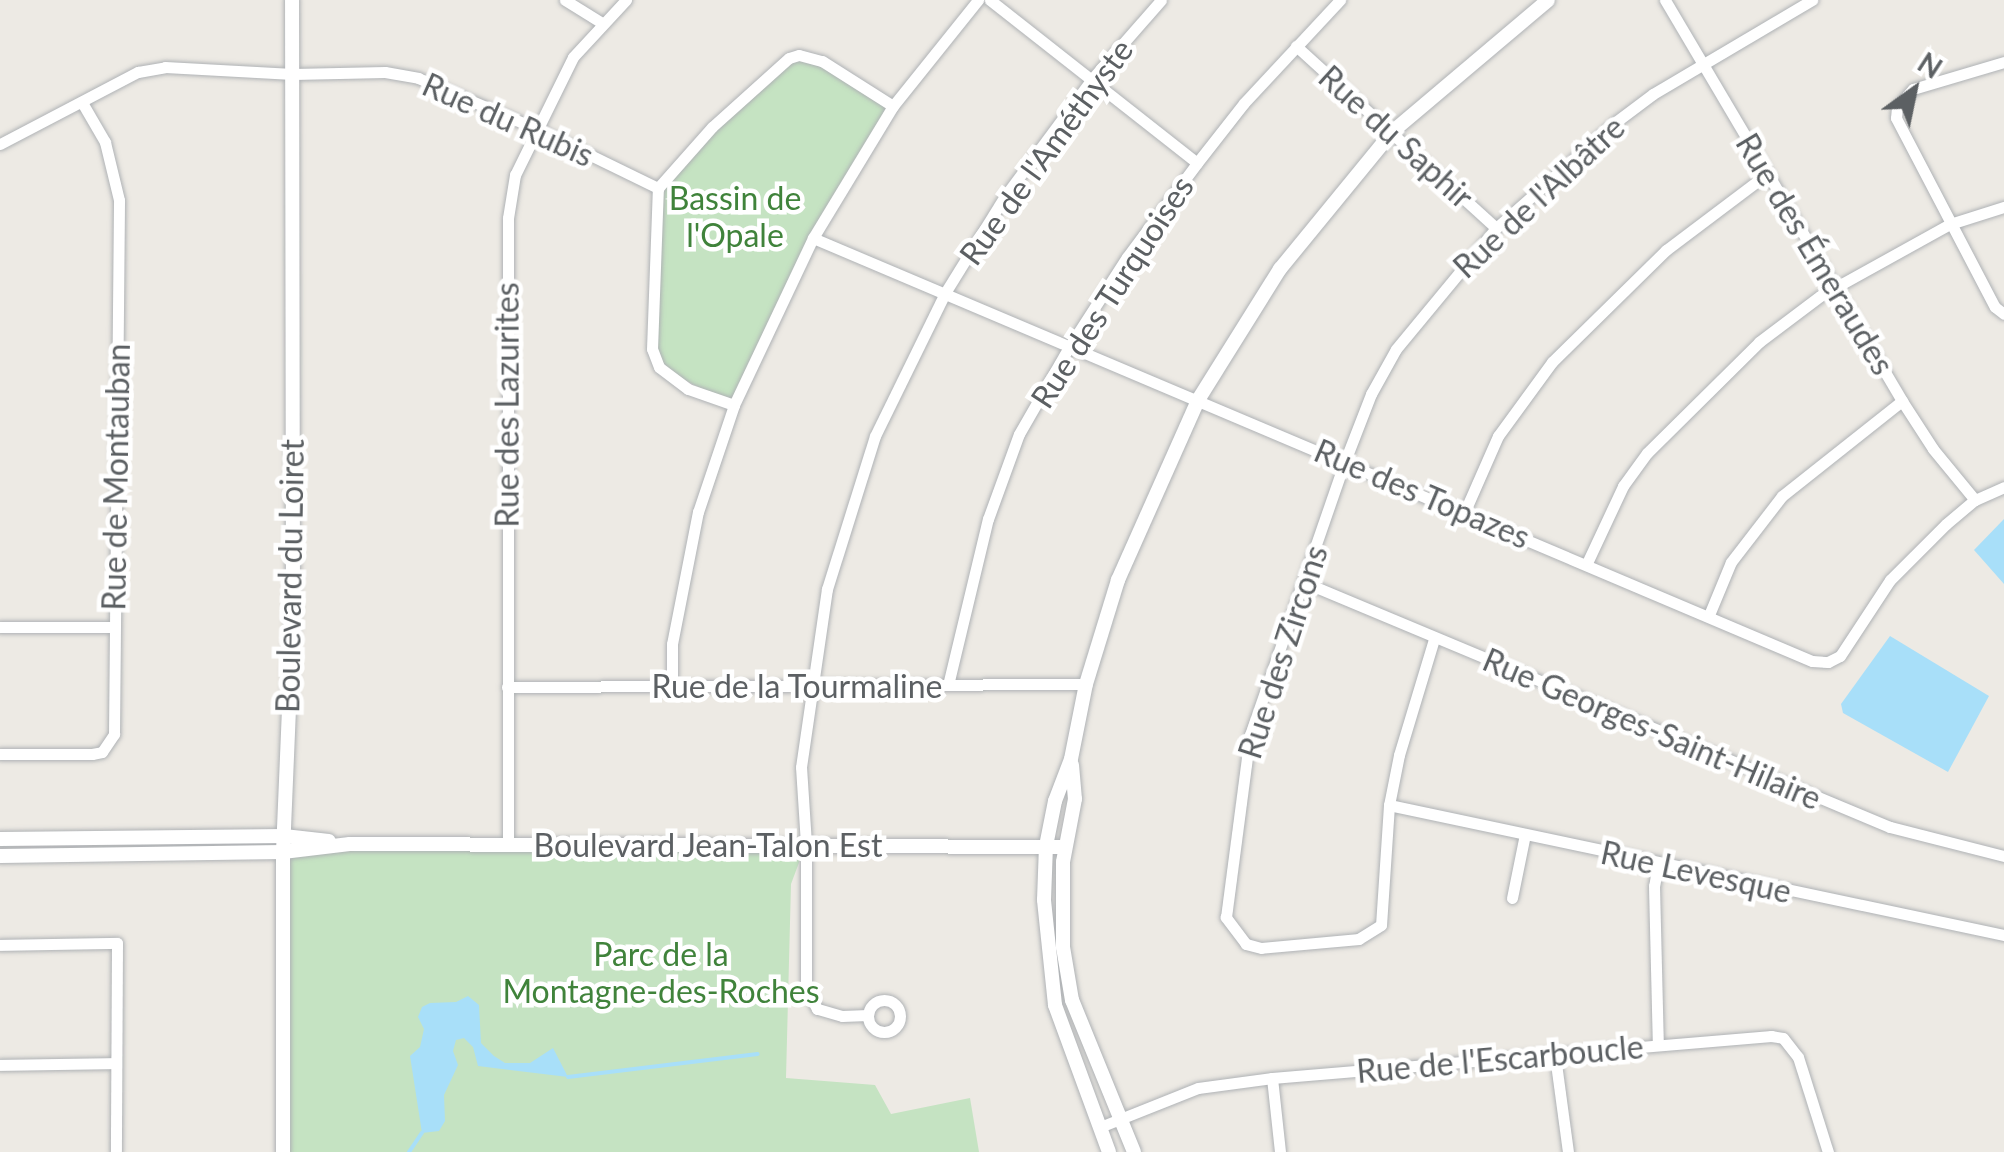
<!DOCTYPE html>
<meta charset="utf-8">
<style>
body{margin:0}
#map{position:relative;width:2004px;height:1152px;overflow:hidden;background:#edeae4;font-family:Lato,sans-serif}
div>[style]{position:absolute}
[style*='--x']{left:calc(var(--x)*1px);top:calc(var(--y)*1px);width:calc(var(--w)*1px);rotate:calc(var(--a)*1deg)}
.green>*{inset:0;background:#c5e3c2}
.water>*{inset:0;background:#a8dff9}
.stream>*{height:4px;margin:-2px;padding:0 2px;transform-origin:2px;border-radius:2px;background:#a8dff9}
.roads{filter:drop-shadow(0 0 2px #afb2b5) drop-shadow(0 0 2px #afb2b5)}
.minor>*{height:11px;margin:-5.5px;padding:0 5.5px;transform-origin:5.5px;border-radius:5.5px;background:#fff}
.minor>.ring{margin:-5.5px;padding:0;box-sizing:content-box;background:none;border:11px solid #fff;border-radius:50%}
.tertiary>*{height:14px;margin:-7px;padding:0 7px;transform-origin:7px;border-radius:7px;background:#fff}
span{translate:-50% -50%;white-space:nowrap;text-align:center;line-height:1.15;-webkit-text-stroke:9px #fff;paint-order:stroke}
.street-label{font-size:32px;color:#5c6063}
.park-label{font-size:32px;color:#40833b}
.north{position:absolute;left:1864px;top:40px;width:100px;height:100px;-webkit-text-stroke:8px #fff;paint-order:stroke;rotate:33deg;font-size:28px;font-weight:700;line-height:40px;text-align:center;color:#5c6063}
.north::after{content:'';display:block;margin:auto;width:35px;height:45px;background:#5c6063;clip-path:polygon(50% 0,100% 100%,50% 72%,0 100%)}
</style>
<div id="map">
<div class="green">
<div style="clip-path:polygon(799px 55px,893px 106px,813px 238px,734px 405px,659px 367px,652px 349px,658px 188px,669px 172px)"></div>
<div style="clip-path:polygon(806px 844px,791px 884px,786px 1078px,875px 1085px,891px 1114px,970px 1098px,979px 1152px,283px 1152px,283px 852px)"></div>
</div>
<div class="water">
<div style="clip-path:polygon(2004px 519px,2004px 584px,1974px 550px)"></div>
<div style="clip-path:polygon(1890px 636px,1989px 696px,1948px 772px,1843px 713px,1841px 704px)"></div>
<div style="clip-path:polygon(468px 996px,479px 1005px,481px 1043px,494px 1056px,505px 1063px,530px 1063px,553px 1048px,568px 1077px,478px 1066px,473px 1047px,464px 1038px,456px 1040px,453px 1051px,458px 1065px,444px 1095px,445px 1121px,439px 1131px,422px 1133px,410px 1056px,420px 1047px,424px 1029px,418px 1017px,422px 1007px,430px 1003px,456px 1002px)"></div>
</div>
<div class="stream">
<div style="--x:568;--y:1077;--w:191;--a:-6.9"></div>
<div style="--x:409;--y:1152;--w:23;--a:-56"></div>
</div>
<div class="roads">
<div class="minor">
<div style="--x:565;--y:0;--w:44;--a:31.9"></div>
<div style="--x:990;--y:0;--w:263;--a:38.2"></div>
<div style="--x:1665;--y:0;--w:466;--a:59.4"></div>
<div style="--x:1902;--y:401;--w:57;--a:57.1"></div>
<div style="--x:1933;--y:449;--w:66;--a:50.5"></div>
<div style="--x:1296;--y:46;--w:270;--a:42.3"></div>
<div style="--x:2004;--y:62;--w:95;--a:163.5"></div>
<div style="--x:1913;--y:89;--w:24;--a:132"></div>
<div style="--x:1897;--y:107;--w:11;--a:95"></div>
<div style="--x:1896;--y:118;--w:213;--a:62.4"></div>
<div style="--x:1995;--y:307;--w:11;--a:38"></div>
<div style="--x:0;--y:144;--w:156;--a:-27.6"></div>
<div style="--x:138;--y:72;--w:27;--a:-10"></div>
<div style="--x:165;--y:67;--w:128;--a:3.1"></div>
<div style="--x:293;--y:74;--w:92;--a:-1.2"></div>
<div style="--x:385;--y:72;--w:34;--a:10"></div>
<div style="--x:418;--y:78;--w:129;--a:23.2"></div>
<div style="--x:537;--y:129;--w:135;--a:26"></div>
<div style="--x:813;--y:238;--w:1085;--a:22.95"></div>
<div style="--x:1812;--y:661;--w:16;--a:4"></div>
<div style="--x:1828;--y:662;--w:13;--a:-27"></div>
<div style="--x:1840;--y:656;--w:91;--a:-56.7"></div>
<div style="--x:1890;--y:580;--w:79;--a:-45"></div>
<div style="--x:1946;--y:524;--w:38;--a:-40"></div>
<div style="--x:1975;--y:500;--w:32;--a:-24"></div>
<div style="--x:734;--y:405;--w:49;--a:-160.8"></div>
<div style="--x:688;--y:389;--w:36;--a:-143"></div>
<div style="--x:659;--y:367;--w:19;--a:-111"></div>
<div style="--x:652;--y:349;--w:161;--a:-87.9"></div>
<div style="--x:658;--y:188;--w:81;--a:-48.5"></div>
<div style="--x:712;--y:127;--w:103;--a:-41.9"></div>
<div style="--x:789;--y:58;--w:10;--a:-17"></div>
<div style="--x:799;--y:55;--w:24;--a:15"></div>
<div style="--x:822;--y:61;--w:84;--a:32.4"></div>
<div style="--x:1465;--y:511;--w:82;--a:-66.3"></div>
<div style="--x:1498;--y:436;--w:92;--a:-53.9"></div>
<div style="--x:1552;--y:362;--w:160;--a:-44.5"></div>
<div style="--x:1666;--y:250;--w:126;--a:-37"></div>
<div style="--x:1587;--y:563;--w:85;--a:-64.9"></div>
<div style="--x:1623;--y:486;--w:41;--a:-54"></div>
<div style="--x:1647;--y:453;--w:158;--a:-44.7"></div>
<div style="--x:1759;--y:342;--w:76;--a:-37"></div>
<div style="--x:1820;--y:296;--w:149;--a:-29"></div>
<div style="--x:1950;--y:224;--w:57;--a:-17.5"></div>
<div style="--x:1306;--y:583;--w:633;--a:22.68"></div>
<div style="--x:1890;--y:827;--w:118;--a:14.3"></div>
<div style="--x:1709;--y:615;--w:57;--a:-67.5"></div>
<div style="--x:1731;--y:562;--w:83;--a:-52.3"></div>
<div style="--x:1782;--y:496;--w:153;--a:-38.4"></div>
<div style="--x:0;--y:627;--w:114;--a:0"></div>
<div style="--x:1434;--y:639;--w:121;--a:106.8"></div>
<div style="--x:1399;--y:755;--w:51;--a:101.3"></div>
<div style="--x:1389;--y:805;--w:120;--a:93.8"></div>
<div style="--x:1381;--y:925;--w:26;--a:148"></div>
<div style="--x:1359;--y:939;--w:98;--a:174.8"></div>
<div style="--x:1261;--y:948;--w:16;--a:-165"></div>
<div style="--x:1246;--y:944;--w:34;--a:-127"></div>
<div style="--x:1226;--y:917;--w:184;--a:-82.5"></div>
<div style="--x:1250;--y:735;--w:290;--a:-70.9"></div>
<div style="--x:1345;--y:461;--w:72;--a:-68.8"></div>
<div style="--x:1371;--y:394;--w:51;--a:-60.9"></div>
<div style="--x:1396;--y:349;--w:157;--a:-50.4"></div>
<div style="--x:1496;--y:228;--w:157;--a:-41.6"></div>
<div style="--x:1613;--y:124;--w:50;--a:-36.9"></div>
<div style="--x:1653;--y:94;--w:185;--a:-30.6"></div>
<div style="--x:948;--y:685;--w:171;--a:-76.5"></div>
<div style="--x:988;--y:519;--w:90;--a:-70"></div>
<div style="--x:1019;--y:434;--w:100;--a:-60.1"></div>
<div style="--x:1069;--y:347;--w:107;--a:-57.2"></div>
<div style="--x:1127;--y:257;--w:117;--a:-53.3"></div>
<div style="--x:1197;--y:163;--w:76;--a:-51.9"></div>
<div style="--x:1244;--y:103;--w:141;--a:-47"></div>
<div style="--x:672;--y:686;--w:42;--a:-90"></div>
<div style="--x:672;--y:644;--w:135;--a:-78.9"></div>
<div style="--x:698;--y:512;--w:113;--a:-71.4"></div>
<div style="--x:734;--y:405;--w:185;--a:-64.7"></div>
<div style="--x:813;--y:238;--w:154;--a:-58.8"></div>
<div style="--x:893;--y:106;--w:136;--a:-51.3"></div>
<div style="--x:507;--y:687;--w:579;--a:-0.3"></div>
<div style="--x:0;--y:754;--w:92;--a:0"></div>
<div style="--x:92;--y:754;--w:10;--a:-11"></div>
<div style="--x:102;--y:752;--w:22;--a:-56"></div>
<div style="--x:114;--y:734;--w:534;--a:-89.46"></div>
<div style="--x:119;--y:200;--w:60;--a:-103.6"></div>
<div style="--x:105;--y:142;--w:44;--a:-120.1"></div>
<div style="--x:1389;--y:805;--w:629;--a:11.94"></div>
<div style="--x:508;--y:845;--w:627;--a:-90"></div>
<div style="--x:508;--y:218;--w:44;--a:-80.8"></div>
<div style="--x:515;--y:175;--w:131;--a:-63.8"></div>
<div style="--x:573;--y:57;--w:78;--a:-47.1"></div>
<div style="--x:1658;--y:864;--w:22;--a:100"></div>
<div style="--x:1654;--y:886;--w:159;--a:88.6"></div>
<div style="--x:1512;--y:898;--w:65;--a:-78.5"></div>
<div style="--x:0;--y:945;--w:117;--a:-1"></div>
<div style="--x:117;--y:943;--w:209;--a:90.3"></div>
<div class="ring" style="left:868px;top:1000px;width:21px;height:21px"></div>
<div style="--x:868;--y:1015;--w:26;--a:178"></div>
<div style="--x:842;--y:1016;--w:26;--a:-164"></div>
<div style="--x:817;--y:1009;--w:25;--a:-117"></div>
<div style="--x:806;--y:987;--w:143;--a:-90"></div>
<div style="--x:806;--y:844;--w:77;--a:-93.7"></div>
<div style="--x:801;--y:767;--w:180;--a:-81.7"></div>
<div style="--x:827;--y:589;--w:160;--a:-72.6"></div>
<div style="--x:875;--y:436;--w:159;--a:-63.9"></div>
<div style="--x:945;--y:293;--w:114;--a:-58.3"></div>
<div style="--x:1005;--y:196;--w:144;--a:-53.4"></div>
<div style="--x:1091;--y:80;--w:106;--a:-48.8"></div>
<div style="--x:1555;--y:1056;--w:97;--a:82.3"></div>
<div style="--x:0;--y:1065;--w:116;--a:-1"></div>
<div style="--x:1272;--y:1078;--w:74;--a:83.8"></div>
<div style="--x:1100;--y:1127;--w:105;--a:-21.7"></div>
<div style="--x:1198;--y:1088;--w:75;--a:-7.7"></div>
<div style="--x:1272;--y:1078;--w:501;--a:-4.81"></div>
<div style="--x:1771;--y:1036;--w:12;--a:9"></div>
<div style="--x:1783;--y:1038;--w:24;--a:52"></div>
<div style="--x:1798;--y:1057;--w:100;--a:72.5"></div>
</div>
<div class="tertiary">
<div style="--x:1072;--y:765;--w:34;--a:85"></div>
<div style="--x:1075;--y:799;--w:64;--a:100.8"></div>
<div style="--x:1063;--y:862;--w:85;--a:90"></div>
<div style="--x:1063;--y:947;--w:54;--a:80.4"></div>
<div style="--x:1072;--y:1000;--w:164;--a:67.8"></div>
<div style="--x:0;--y:839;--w:284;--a:-0.6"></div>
<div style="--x:284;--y:836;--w:45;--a:6.3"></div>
<div style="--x:0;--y:856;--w:283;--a:-0.8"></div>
<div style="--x:283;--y:852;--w:67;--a:-6.8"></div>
<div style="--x:350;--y:844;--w:715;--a:0.24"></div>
<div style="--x:283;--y:1152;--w:300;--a:-90"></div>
<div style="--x:283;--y:852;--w:240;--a:-87.6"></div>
<div style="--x:293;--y:612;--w:612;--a:-90.09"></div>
<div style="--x:1109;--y:1152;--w:157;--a:-110.2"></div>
<div style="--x:1055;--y:1005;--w:106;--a:-96"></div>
<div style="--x:1044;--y:900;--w:54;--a:-87.9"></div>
<div style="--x:1046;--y:846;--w:46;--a:-78.7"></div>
<div style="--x:1055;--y:801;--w:45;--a:-69.1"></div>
<div style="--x:1071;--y:759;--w:76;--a:-78.7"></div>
<div style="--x:1086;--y:684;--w:109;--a:-72.9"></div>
<div style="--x:1118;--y:580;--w:197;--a:-66"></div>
<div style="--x:1198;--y:400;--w:155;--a:-58"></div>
<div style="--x:1280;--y:269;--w:177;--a:-50.7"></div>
<div style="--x:1392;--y:132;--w:204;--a:-40.2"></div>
</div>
</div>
<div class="street-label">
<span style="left:508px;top:120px;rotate:24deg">Rue du Rubis</span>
<span style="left:1396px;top:137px;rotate:42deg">Rue du Saphir</span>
<span style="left:1046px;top:152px;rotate:-54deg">Rue de l'Améthyste</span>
<span style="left:1539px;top:197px;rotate:-43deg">Rue de l'Albâtre</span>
<span style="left:1815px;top:254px;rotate:59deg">Rue des Émeraudes</span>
<span style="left:1112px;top:292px;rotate:-57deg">Rue des Turquoises</span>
<span style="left:507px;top:405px;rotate:-90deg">Rue des Lazurites</span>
<span style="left:116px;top:477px;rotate:-89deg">Rue de Montauban</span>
<span style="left:1422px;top:494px;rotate:23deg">Rue des Topazes</span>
<span style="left:290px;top:576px;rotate:-89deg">Boulevard du Loiret</span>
<span style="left:1283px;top:652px;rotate:-72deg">Rue des Zircons</span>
<span style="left:797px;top:686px">Rue de la Tourmaline</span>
<span style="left:1652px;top:729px;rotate:23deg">Rue Georges-Saint-Hilaire</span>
<span style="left:708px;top:845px">Boulevard Jean-Talon Est</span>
<span style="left:1696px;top:872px;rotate:12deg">Rue Levesque</span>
<span style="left:1500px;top:1059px;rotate:-5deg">Rue de l'Escarboucle</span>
</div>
<div class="park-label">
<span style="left:735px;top:217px">Bassin de<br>l'Opale</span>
<span style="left:661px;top:973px">Parc de la<br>Montagne-des-Roches</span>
</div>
<div class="north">N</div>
</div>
